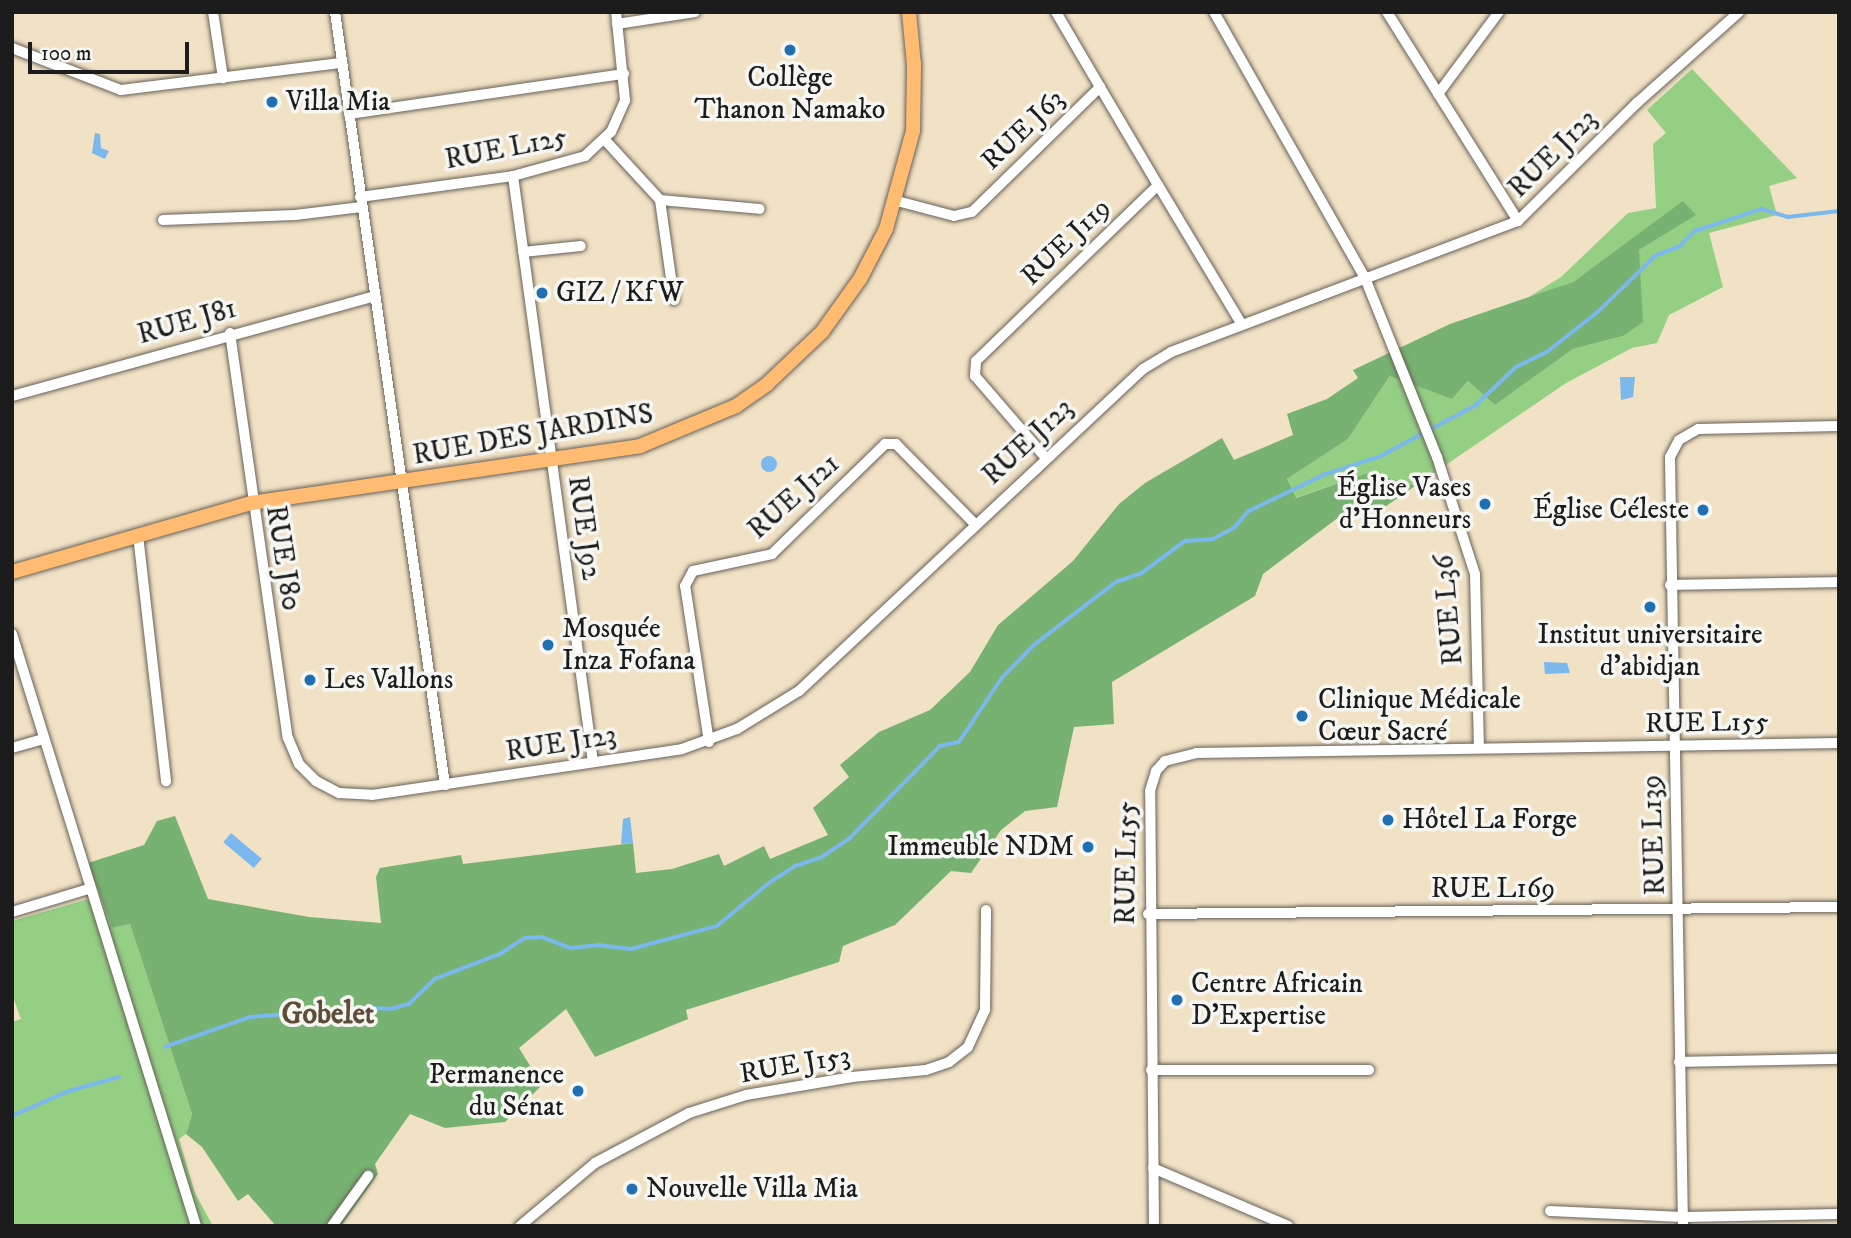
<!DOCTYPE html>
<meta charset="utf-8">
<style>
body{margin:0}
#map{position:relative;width:1851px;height:1238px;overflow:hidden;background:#f1e1c5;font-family:"IM FELL DW Pica",serif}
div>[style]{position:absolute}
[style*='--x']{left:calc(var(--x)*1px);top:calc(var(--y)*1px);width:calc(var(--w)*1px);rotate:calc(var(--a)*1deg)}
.green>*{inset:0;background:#94cf84}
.forest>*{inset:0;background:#77b272}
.water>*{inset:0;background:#7ab8ed;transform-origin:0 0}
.round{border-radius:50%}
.stream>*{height:3.5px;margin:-1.75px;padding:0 1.75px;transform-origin:1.75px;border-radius:1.75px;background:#7ab8ed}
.roads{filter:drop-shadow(0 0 2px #676157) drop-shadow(0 0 2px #676157)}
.minor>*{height:10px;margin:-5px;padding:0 5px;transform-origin:5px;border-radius:5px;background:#fff}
.major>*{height:14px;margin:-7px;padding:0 7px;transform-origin:7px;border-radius:7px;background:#ffbb71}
.dots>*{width:19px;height:19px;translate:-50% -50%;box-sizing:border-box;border:4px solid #f6f6f2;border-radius:50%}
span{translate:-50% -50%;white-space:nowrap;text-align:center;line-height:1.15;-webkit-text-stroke:7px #f6f6f2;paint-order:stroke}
.poi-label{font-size:28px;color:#1c1c1c}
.left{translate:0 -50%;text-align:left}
.right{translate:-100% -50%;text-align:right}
.street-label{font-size:28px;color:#1c1c1c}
.neighbourhood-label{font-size:30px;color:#5e4c3a;font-weight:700}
.frame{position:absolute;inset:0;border:14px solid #1c1c1c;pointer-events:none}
.scale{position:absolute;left:28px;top:42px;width:161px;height:32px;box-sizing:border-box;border:4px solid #1c1c1c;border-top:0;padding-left:9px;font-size:21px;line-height:24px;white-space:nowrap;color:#1c1c1c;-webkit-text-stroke:5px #f6f6f2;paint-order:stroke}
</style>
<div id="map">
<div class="green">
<div style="clip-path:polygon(1692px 69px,1797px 178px,1769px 186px,1777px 215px,1709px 233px,1723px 287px,1669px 315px,1657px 343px,1632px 348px,1566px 383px,1415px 486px,1370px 472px,1295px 498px,1287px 479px,1348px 439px,1391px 375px,1452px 399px,1468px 381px,1495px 405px,1573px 349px,1623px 336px,1638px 282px,1639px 250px,1695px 215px,1683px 202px,1573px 282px,1524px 300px,1561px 277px,1628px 213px,1656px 208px,1653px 144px,1666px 133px,1647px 110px)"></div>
<div style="clip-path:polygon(99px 896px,112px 928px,130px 924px,192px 1114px,186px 1134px,179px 1139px,195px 1193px,213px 1226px,12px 1226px,12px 1022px,21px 1019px,12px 994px,12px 921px)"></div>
</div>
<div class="forest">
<div style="clip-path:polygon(1683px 201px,1696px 215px,1639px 250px,1643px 322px,1623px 336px,1573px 349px,1495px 405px,1468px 381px,1452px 399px,1390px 376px,1348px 439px,1287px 479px,1296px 498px,1370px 472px,1415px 486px,1379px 511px,1355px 505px,1263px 574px,1255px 596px,1112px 682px,1114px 724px,1074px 727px,1057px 807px,1025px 811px,1001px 830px,971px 873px,951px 871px,895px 925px,843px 946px,839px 962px,686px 1010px,688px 1019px,595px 1057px,566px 1009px,519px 1048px,542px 1085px,505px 1122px,445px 1128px,410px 1114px,375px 1164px,378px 1174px,341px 1226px,276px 1226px,248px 1194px,238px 1201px,202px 1147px,186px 1134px,192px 1114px,130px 924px,112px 928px,88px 863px,144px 845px,157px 821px,175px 816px,208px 899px,309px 917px,381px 923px,376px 877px,380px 868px,461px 855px,463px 864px,633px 843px,636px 873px,672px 869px,719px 854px,724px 866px,764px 846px,770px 859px,828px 835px,813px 808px,849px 777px,840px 765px,879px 732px,930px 710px,970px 672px,998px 625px,1073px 561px,1119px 504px,1145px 483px,1222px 438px,1234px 460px,1293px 435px,1287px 414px,1327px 399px,1358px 378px,1353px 370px,1450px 324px,1573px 282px)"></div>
</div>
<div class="water">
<div style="clip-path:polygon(95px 133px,100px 134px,101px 148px,109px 151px,105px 159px,92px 153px)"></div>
<div style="clip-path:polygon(1620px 377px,1635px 377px,1633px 397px,1621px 400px)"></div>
<div class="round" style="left:761px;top:456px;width:16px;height:16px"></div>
<div style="clip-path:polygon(1544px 662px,1567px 663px,1570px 673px,1545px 674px)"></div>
<div style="clip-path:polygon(630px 817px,633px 843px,621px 844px,623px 819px)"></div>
<div style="left:231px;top:833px;width:40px;height:12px;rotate:40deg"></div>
</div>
<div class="stream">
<div style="--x:165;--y:1047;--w:90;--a:-19.4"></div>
<div style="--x:250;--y:1017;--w:47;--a:-4.9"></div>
<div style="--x:297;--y:1013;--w:52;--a:4.4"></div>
<div style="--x:349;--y:1017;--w:21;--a:-25"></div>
<div style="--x:368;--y:1008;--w:23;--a:2"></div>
<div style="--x:391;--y:1009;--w:19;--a:-16"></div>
<div style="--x:409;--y:1004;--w:36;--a:-44"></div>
<div style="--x:435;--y:979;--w:70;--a:-21"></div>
<div style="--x:500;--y:954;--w:30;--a:-33"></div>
<div style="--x:525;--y:938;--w:17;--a:-3"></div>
<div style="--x:542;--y:937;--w:31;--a:21"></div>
<div style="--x:571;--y:948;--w:27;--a:-6"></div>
<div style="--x:598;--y:945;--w:33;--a:7"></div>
<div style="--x:631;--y:949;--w:89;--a:-15"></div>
<div style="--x:717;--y:926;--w:67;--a:-39.6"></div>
<div style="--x:769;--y:883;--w:31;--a:-33"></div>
<div style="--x:795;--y:866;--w:28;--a:-18"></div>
<div style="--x:822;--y:857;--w:32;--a:-34"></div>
<div style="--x:849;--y:839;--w:130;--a:-45.6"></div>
<div style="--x:940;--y:746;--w:19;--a:-12"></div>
<div style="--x:959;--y:742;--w:76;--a:-56.3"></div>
<div style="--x:1001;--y:679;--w:47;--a:-45.9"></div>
<div style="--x:1034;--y:645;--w:103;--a:-37.5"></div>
<div style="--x:1116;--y:582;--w:28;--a:-19"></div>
<div style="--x:1142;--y:573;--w:54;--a:-36.7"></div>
<div style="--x:1185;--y:541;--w:28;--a:-4"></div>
<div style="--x:1213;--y:539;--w:24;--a:-28"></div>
<div style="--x:1234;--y:528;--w:23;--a:-49"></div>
<div style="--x:1249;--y:511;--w:85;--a:-25.7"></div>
<div style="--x:1326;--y:474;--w:58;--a:-18.1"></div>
<div style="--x:1381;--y:456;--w:108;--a:-28.2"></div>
<div style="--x:1476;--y:405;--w:55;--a:-43.5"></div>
<div style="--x:1516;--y:367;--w:34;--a:-26"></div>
<div style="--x:1547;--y:352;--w:66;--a:-38.3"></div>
<div style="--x:1599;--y:311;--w:78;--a:-44.5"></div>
<div style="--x:1655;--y:256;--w:26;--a:-21"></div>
<div style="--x:1679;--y:247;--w:23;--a:-45"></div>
<div style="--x:1695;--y:231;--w:71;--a:-18.2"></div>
<div style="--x:1762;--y:209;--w:27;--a:17"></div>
<div style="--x:1788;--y:217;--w:51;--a:-6.7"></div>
<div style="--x:12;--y:1116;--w:62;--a:-23.7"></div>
<div style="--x:69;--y:1091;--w:52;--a:-15.6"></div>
</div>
<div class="roads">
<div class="minor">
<div style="--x:213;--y:12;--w:67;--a:81.4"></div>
<div style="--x:335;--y:12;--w:781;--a:81.9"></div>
<div style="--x:1214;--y:12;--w:306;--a:60.4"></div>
<div style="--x:1365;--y:278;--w:193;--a:68.1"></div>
<div style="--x:1437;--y:457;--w:123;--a:72"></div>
<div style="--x:1475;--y:574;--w:172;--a:88.7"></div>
<div style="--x:1387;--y:12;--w:247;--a:57.9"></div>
<div style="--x:617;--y:24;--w:79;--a:-8.7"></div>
<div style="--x:12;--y:48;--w:117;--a:21.1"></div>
<div style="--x:121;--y:90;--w:223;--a:-7"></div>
<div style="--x:1100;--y:87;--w:114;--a:59.4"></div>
<div style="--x:1438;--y:94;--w:102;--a:-53.4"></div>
<div style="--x:349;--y:114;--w:278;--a:-8.3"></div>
<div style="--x:605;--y:140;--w:81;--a:47.5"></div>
<div style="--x:660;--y:200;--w:101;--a:82"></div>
<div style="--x:513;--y:176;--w:591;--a:82.23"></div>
<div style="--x:360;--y:197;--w:154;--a:-7.8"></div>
<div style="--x:513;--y:176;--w:75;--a:-15.5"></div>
<div style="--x:585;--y:156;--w:35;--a:-43"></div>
<div style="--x:611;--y:132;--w:35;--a:-66"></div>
<div style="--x:625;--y:100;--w:88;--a:-95.8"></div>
<div style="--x:660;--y:200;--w:100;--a:5.1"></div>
<div style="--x:897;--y:201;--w:59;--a:14.7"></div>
<div style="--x:954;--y:216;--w:18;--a:-13"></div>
<div style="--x:972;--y:212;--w:179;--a:-44.3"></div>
<div style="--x:1100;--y:87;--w:87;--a:-120.4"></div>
<div style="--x:163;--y:220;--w:132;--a:-2.2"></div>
<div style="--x:295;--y:215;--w:67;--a:-6.8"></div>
<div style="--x:523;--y:252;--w:58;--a:-5.9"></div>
<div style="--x:230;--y:333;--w:409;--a:81.9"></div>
<div style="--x:288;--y:738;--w:28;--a:67"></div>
<div style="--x:299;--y:764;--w:24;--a:45"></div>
<div style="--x:316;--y:781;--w:26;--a:28"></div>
<div style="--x:339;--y:793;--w:33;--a:3"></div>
<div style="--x:372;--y:795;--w:313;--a:-8.4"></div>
<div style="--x:682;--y:749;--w:59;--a:-20"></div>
<div style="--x:737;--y:729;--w:73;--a:-31.5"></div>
<div style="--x:799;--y:691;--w:471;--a:-43.1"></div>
<div style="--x:1143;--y:369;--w:33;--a:-31"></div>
<div style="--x:1171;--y:352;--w:371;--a:-20.7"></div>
<div style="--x:1518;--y:221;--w:168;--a:-44.8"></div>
<div style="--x:1637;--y:103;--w:137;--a:-41.7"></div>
<div style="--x:12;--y:396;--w:377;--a:-15.4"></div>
<div style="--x:1045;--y:457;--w:107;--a:-130.8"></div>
<div style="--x:975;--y:376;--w:15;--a:-86"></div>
<div style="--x:976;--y:361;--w:253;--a:-44"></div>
<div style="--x:1158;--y:185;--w:163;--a:59"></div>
<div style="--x:138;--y:535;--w:248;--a:83.5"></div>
<div style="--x:1670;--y:585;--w:169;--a:-1"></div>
<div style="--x:12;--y:634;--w:620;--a:72.73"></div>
<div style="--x:709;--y:742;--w:158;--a:-98.7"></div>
<div style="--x:685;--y:586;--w:17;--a:-62"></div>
<div style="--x:693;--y:571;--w:81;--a:-12.1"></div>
<div style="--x:772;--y:554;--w:158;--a:-44.2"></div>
<div style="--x:885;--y:444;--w:11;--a:0"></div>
<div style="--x:896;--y:444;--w:111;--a:45.4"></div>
<div style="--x:12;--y:748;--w:33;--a:-16"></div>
<div style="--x:12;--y:912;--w:79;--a:-16.8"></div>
<div style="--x:1148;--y:914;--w:691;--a:-0.58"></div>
<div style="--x:1679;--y:1062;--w:160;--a:-1.1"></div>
<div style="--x:1151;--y:1070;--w:218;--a:0"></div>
<div style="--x:1153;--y:1168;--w:147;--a:23.2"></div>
<div style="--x:1550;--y:1211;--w:133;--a:2.6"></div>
<div style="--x:1683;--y:1217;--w:156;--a:-1.1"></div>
<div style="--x:332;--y:1226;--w:62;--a:-54.2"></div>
<div style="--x:520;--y:1226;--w:98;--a:-40"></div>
<div style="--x:595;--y:1163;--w:106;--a:-28"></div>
<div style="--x:689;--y:1113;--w:60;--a:-17.5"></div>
<div style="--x:746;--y:1095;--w:108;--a:-9.6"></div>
<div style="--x:852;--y:1077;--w:74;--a:-5.4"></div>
<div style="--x:926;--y:1070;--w:24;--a:-19"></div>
<div style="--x:949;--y:1062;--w:24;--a:-38"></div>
<div style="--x:968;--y:1047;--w:41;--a:-65.3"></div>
<div style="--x:985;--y:1010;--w:100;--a:-89.4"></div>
<div style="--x:1154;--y:1226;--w:435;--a:-90.5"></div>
<div style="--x:1150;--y:791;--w:21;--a:-73"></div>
<div style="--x:1156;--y:771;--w:13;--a:-48"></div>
<div style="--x:1165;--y:761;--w:32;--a:-14"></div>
<div style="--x:1196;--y:753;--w:643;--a:-0.89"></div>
<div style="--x:1683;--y:1226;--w:769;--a:-90.97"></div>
<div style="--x:1670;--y:457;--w:19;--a:-62"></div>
<div style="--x:1679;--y:440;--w:22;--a:-30"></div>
<div style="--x:1698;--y:429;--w:141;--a:-1.2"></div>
</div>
<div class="major">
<div style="--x:12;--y:572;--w:249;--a:-16.1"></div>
<div style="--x:251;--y:503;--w:393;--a:-8.3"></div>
<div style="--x:640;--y:446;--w:104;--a:-22.6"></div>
<div style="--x:736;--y:406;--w:38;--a:-35"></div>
<div style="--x:767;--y:384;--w:76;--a:-43.4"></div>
<div style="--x:822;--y:332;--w:65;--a:-54.4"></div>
<div style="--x:860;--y:279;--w:56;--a:-62.5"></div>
<div style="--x:886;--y:229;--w:102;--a:-74.6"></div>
<div style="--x:913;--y:131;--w:66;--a:-89.1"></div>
<div style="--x:914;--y:65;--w:53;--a:-95.4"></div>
</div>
</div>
<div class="dots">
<div style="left:790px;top:50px;background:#1f6fb2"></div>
<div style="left:272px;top:102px;background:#1f6fb2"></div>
<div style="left:542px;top:293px;background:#1f6fb2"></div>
<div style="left:1485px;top:504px;background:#1f6fb2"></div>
<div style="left:1703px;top:510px;background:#1f6fb2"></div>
<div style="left:1650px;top:607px;background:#1f6fb2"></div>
<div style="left:548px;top:645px;background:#1f6fb2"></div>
<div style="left:310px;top:680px;background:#1f6fb2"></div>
<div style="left:1302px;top:716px;background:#1f6fb2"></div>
<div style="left:1388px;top:820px;background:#1f6fb2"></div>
<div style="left:1088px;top:847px;background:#1f6fb2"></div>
<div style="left:1177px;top:1000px;background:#1f6fb2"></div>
<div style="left:578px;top:1091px;background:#1f6fb2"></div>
<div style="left:632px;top:1189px;background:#1f6fb2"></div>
</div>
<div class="poi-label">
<span style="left:790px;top:94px">Collège<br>Thanon Namako</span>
<span class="left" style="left:286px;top:102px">Villa Mia</span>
<span class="left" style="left:556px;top:293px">GIZ / KfW</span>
<span class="right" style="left:1471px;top:504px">Église Vases<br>d’Honneurs</span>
<span class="right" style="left:1689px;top:510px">Église Céleste</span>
<span class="left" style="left:562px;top:645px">Mosquée<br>Inza Fofana</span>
<span style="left:1650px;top:651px">Institut universitaire<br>d'abidjan</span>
<span class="left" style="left:324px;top:680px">Les Vallons</span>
<span class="left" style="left:1318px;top:716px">Clinique Médicale<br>Cœur Sacré</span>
<span class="left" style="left:1402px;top:820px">Hôtel La Forge</span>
<span class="right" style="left:1074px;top:847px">Immeuble NDM</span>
<span class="left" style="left:1191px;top:1000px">Centre Africain<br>D'Expertise</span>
<span class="right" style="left:564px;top:1091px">Permanence<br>du Sénat</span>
<span class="left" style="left:646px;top:1189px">Nouvelle Villa Mia</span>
</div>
<div class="street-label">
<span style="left:1023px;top:130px;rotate:-44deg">RUE J63</span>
<span style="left:506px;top:149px;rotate:-11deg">RUE L125</span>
<span style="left:1553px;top:154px;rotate:-45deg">RUE J123</span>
<span style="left:1066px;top:242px;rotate:-44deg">RUE J119</span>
<span style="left:187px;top:322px;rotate:-16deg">RUE J81</span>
<span style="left:533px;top:435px;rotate:-10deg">RUE DES JARDINS</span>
<span style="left:1028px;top:442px;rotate:-43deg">RUE J123</span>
<span style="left:794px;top:497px;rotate:-42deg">RUE J121</span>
<span style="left:584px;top:528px;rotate:82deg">RUE J92</span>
<span style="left:283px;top:558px;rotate:81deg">RUE J80</span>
<span style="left:1449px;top:610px;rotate:-95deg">RUE L36</span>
<span style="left:1707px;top:723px;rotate:-1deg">RUE L155</span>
<span style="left:561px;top:744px;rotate:-9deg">RUE J123</span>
<span style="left:1654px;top:835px;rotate:-92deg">RUE L139</span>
<span style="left:1127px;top:863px;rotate:-89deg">RUE L155</span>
<span style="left:1493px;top:889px">RUE L169</span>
<span style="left:795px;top:1065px;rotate:-10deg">RUE J153</span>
</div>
<div class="neighbourhood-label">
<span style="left:328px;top:1015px">Gobelet</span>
</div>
<div class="frame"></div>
<div class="scale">100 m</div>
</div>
